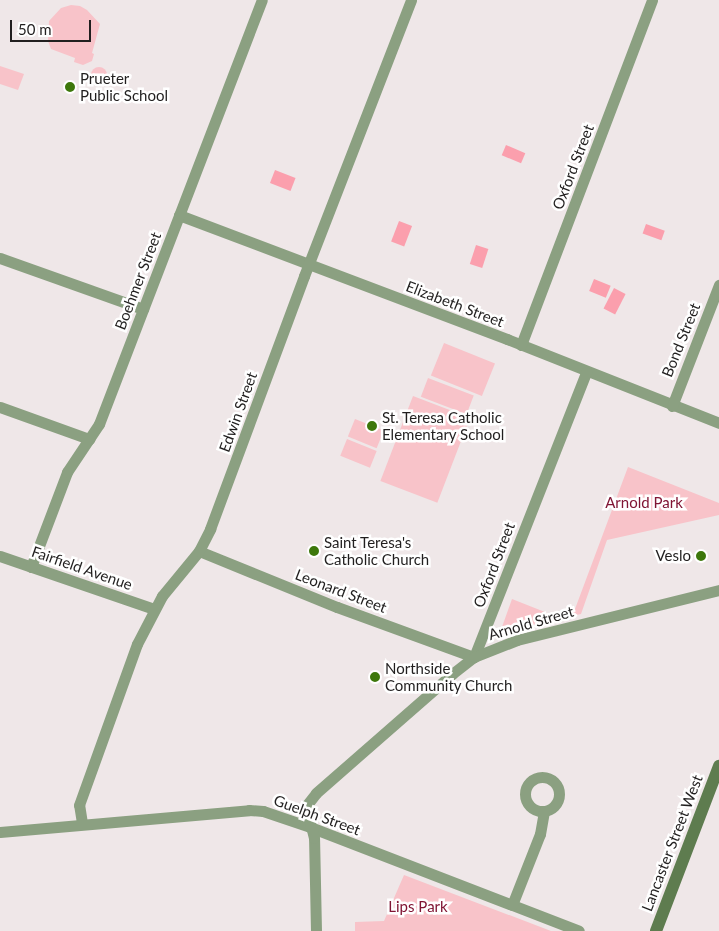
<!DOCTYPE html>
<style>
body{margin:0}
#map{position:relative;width:719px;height:931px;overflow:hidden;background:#efe7e8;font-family:Lato,sans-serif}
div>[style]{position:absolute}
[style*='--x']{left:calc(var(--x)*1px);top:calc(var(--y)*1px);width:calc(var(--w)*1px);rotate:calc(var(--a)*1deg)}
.green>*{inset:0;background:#f8c3c9;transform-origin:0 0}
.round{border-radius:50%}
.water>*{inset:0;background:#fb9fad;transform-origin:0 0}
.street>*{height:11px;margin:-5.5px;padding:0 5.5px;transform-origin:5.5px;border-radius:5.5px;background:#8ba081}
.street>.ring{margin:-5.5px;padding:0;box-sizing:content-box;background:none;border:11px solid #8ba081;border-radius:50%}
.secondary>*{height:12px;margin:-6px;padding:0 6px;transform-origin:6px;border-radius:6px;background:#5e7c4f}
.dots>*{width:14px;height:14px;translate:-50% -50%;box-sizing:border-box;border:2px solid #fff;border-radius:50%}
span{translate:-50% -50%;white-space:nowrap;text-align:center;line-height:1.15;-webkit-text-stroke:5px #fff;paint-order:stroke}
.poi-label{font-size:15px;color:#211f1f}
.left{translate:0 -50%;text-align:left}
.right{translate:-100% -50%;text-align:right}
.street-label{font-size:15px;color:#211f1f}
.park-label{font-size:15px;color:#801534}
.scale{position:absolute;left:10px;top:20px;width:81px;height:22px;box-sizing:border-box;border:2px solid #211f1f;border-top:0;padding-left:6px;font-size:15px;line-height:18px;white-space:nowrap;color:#211f1f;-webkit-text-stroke:4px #fff;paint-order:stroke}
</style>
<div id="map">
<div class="green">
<div style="clip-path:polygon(71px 5px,80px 6px,87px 10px,100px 24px,92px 53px,94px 54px,92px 61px,83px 65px,74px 62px,75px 58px,51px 49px,48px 41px,49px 21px,61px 8px)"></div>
<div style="clip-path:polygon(0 66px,24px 74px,18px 90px,0 84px)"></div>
<div class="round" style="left:91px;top:67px;width:16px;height:16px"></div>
<div style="left:444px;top:343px;width:55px;height:35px;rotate:22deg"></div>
<div style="left:428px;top:378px;width:49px;height:20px;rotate:21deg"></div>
<div style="left:413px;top:396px;width:61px;height:91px;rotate:21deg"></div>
<div style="left:355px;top:419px;width:31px;height:19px;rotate:22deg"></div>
<div style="left:347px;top:439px;width:32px;height:18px;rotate:22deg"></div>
<div style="clip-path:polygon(628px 467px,719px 503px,719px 515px,607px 540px,581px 614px,505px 632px,502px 627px,512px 599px,555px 616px,575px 609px)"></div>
<div style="clip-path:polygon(404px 875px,551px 931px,355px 931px,355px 922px,384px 921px)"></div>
</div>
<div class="water">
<div style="left:506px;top:145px;width:21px;height:11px;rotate:23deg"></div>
<div style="left:275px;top:170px;width:22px;height:14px;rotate:21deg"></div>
<div style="left:399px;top:221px;width:14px;height:22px;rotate:21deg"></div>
<div style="left:646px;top:224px;width:20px;height:10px;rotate:20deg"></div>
<div style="left:476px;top:245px;width:13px;height:20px;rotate:18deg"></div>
<div style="left:594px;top:279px;width:18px;height:13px;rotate:22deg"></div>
<div style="left:614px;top:288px;width:13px;height:23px;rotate:27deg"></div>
</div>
<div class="street">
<div style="--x:179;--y:215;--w:351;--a:20.7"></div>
<div style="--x:507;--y:339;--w:228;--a:21.6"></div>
<div style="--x:0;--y:258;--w:152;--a:19.6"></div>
<div style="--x:521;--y:345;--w:369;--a:-69.2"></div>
<div style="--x:672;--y:406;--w:130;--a:-68.8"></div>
<div style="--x:0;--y:407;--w:95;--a:19.8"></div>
<div style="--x:199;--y:551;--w:149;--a:22.1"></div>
<div style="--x:337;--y:607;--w:146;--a:20.1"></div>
<div style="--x:474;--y:657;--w:306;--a:-68.5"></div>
<div style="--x:0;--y:556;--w:163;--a:19"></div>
<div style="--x:31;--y:567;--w:102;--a:-69.2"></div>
<div style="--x:67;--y:472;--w:58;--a:-56.3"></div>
<div style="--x:99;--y:424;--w:454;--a:-69"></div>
<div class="ring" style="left:525px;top:777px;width:23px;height:23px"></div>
<div style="--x:82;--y:823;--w:18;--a:-99"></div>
<div style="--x:79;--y:805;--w:171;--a:-70.2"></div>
<div style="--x:137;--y:644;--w:54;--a:-62.5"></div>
<div style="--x:162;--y:596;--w:58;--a:-50.6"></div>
<div style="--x:199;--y:551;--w:25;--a:-63"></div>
<div style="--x:210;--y:529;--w:270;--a:-69.6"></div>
<div style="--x:304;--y:276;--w:296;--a:-68.8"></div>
<div style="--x:0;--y:832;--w:250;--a:-5"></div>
<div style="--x:249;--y:810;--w:14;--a:4"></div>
<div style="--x:263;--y:811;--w:50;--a:18.8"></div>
<div style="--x:310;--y:827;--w:288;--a:21.1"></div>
<div style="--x:512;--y:905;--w:76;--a:-68.5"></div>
<div style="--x:540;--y:834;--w:23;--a:-80"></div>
<div style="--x:316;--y:931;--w:93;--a:-91.2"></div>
<div style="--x:314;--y:838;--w:33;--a:-104"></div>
<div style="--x:306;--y:806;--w:16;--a:-52"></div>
<div style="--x:316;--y:793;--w:181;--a:-41.2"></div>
<div style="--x:452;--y:674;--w:28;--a:-38"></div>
<div style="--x:474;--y:657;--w:46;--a:-21.6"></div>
<div style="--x:517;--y:640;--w:208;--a:-13.9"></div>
</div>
<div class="secondary">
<div style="--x:656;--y:931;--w:177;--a:-69.1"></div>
</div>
<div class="dots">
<div style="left:70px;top:87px;background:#3d770b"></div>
<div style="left:372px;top:426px;background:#3d770b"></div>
<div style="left:314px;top:551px;background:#3d770b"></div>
<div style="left:701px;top:556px;background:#3d770b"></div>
<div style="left:375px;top:677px;background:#3d770b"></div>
</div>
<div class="poi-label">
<span class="left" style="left:80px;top:87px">Prueter<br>Public School</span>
<span class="left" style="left:382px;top:426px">St. Teresa Catholic<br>Elementary School</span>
<span class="left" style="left:324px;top:551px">Saint Teresa's<br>Catholic Church</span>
<span class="right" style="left:691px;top:556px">Veslo</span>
<span class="left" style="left:385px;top:677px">Northside<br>Community Church</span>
</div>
<div class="street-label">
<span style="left:573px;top:167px;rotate:-69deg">Oxford Street</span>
<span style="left:138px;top:281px;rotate:-69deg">Boehmer Street</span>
<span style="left:455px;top:304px;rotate:21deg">Elizabeth Street</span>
<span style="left:681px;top:340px;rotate:-68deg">Bond Street</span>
<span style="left:238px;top:412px;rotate:-70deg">Edwin Street</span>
<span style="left:494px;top:565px;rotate:-69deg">Oxford Street</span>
<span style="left:82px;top:568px;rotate:19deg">Fairfield Avenue</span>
<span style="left:341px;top:591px;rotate:21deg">Leonard Street</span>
<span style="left:531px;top:623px;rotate:-16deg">Arnold Street</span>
<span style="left:317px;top:815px;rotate:20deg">Guelph Street</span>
<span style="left:672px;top:843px;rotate:-69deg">Lancaster Street West</span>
</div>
<div class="park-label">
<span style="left:644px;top:503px">Arnold Park</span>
<span style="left:418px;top:907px">Lips Park</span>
</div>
<div class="scale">50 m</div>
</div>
